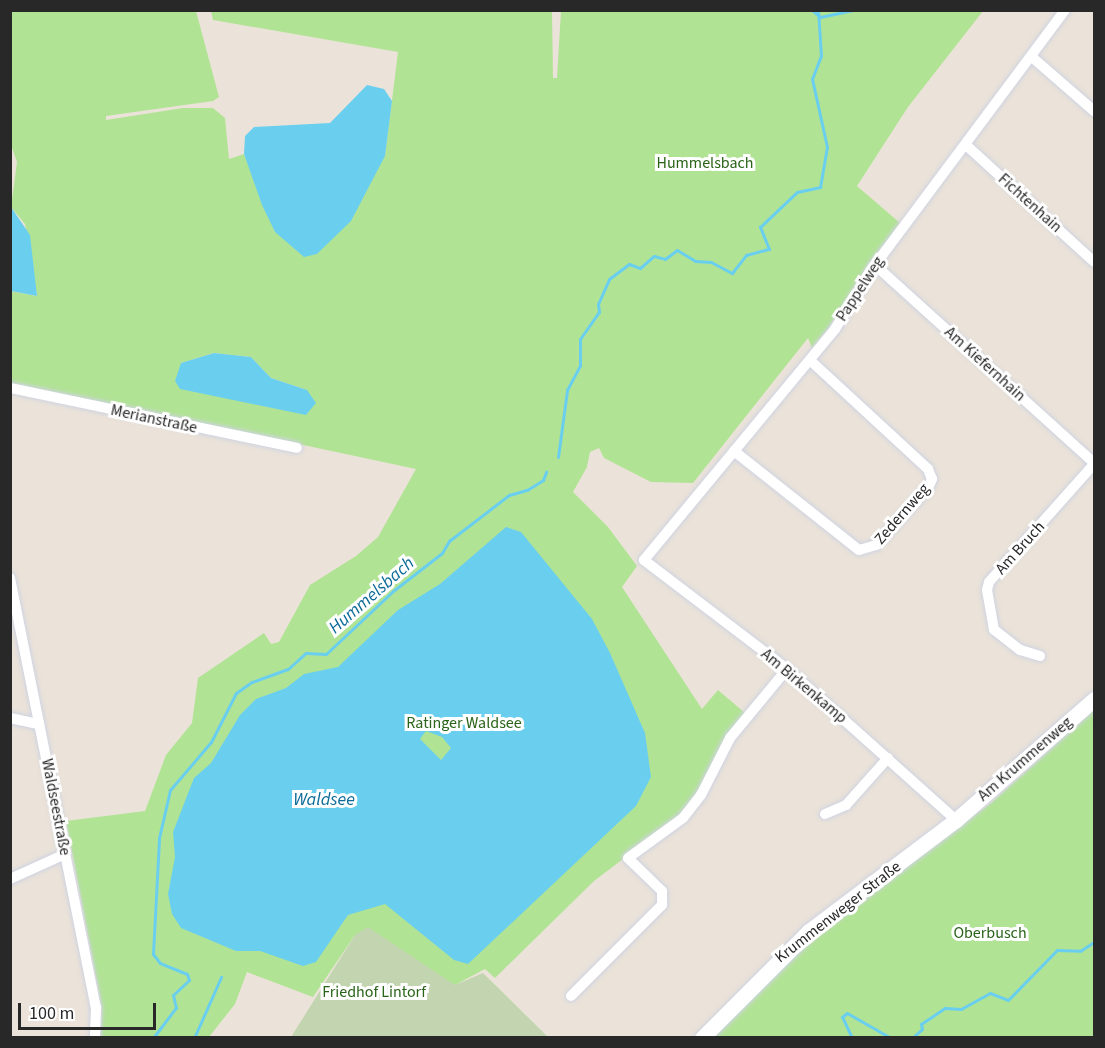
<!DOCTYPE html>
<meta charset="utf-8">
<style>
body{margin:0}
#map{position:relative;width:1105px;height:1048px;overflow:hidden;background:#ebe3d9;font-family:"Source Sans 3",sans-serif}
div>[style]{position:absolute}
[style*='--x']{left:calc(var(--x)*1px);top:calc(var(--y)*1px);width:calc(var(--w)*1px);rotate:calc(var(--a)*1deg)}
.green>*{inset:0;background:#b1e394}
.cemetery>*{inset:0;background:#c3d5b0}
.water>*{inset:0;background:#6acfef}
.stream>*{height:3px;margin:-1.5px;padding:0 1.5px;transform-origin:1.5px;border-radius:1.5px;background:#6acfef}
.roads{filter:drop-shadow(0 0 2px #cfd3e1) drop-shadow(0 0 2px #cfd3e1)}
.minor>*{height:10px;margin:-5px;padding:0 5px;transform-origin:5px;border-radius:5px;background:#fff}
.secondary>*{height:15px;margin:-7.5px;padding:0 7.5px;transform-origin:7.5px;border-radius:7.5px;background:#fff}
span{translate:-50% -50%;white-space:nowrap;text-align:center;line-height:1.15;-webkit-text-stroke:6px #fff;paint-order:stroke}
.park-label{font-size:16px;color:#2a6419}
.street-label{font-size:16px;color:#282828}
.water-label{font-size:18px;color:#0c6b98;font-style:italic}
.frame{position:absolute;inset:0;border:12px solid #282828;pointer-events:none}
.scale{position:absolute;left:18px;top:1003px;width:138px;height:27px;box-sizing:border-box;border:3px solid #282828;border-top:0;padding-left:8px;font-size:18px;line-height:21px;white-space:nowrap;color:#282828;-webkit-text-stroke:4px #fff;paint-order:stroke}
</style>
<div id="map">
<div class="green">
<div style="clip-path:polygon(evenodd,11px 11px,196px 11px,219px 97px,213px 101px,106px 116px,106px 120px,183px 108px,213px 108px,225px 118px,229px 159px,244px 154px,275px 232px,385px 156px,398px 52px,213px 20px,211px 11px,552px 11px,553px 78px,557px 78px,561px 11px,983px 11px,908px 107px,857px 186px,900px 223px,868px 264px,829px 327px,812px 348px,808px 338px,693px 483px,651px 482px,604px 458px,599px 448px,590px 452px,587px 467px,573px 492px,608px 527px,637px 566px,622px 587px,702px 709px,718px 690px,745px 713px,699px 791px,681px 815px,594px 881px,495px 978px,485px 969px,455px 985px,355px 935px,313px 997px,247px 972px,235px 1004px,209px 1037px,101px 1037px,102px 1008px,66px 821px,145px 811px,166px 755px,192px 723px,198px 678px,264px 633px,271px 644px,279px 642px,310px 585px,356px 556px,378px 537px,416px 469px,11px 383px,10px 291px,37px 296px,25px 224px,11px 207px,17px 162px,10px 142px,11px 11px,214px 353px,251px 357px,271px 378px,307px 390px,181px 363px,214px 353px)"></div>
<div style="clip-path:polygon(1094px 710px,1094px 1037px,710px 1038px,808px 941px,991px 803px)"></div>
</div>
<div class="cemetery">
<div style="clip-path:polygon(368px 927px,455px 985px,483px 973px,548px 1037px,291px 1037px,355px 935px)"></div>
</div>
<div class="water">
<div style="clip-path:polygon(367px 85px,384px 89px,392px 101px,385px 156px,351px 221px,317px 254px,304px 257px,275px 232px,262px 205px,244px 154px,245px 136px,254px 127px,330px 123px)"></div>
<div style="clip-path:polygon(11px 207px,30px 235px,37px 296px,11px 291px)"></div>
<div style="clip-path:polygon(214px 353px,251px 357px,271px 378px,307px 390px,316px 403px,306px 415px,180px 389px,175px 381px,181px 363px)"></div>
<div style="clip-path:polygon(evenodd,506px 527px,521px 532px,592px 619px,610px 653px,645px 733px,651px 777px,636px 806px,468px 964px,454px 960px,385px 904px,348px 915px,316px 962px,303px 966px,260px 951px,236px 951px,181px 928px,172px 914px,168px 894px,175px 857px,173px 832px,194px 778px,211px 763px,240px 715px,256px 699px,286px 688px,304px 674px,338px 667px,398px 610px,440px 584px,506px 527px,426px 731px,442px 737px,451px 748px,441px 760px,420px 739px,426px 731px)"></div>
</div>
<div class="stream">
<div style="--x:812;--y:10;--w:11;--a:41"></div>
<div style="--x:820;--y:17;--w:35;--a:-12"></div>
<div style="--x:558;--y:457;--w:68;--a:-82.3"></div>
<div style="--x:567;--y:390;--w:27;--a:-62"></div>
<div style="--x:580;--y:366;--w:27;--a:-90"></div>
<div style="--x:580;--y:339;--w:33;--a:-55"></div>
<div style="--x:599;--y:312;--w:8;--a:-97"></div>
<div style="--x:598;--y:304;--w:27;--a:-66"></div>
<div style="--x:609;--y:279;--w:25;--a:-37"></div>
<div style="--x:629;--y:264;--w:12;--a:20"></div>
<div style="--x:640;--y:268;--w:18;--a:-41"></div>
<div style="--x:654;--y:256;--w:11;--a:15"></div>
<div style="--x:665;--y:259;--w:15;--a:-37"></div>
<div style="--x:677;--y:250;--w:21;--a:31"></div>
<div style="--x:695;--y:261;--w:16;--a:4"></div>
<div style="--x:711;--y:262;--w:24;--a:28"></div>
<div style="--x:732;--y:273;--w:23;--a:-52"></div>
<div style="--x:746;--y:255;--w:24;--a:-15"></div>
<div style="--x:769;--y:249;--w:24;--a:-112"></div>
<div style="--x:760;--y:227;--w:51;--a:-43.4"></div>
<div style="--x:797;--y:192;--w:24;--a:-12"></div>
<div style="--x:820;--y:187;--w:41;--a:-80.1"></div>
<div style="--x:827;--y:147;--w:70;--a:-102.4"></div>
<div style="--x:812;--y:79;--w:25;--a:-69"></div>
<div style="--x:821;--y:56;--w:46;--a:-93.7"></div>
<div style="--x:153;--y:1038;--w:38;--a:-53"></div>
<div style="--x:176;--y:1008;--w:13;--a:-103"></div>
<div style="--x:173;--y:995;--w:22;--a:-43"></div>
<div style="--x:189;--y:980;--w:6;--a:-108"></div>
<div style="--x:187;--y:974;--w:29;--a:-158"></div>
<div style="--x:160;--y:963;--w:11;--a:-128"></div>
<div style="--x:153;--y:954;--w:116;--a:-87"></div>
<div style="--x:159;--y:838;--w:49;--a:-77.1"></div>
<div style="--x:170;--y:790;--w:63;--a:-49.5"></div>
<div style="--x:211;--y:742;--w:55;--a:-63"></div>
<div style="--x:236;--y:693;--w:19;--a:-35"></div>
<div style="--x:252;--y:682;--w:38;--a:-20"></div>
<div style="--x:288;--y:669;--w:24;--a:-42"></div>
<div style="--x:306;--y:653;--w:20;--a:3"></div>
<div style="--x:326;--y:654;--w:92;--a:-43.2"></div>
<div style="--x:393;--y:591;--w:62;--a:-37.8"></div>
<div style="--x:442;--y:553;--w:14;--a:-60"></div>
<div style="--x:449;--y:541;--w:76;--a:-37.5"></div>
<div style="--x:509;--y:495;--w:19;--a:-16"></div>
<div style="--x:527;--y:490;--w:19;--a:-32"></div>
<div style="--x:543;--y:480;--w:9;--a:-69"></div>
<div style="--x:194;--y:1038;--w:67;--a:-66.1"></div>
<div style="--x:852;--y:1038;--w:23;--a:-115"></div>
<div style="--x:842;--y:1017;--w:6;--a:-39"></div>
<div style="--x:847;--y:1013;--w:51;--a:29.6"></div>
<div style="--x:912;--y:1038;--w:13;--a:-42"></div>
<div style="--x:922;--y:1029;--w:5;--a:-101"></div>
<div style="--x:921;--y:1024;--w:29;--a:-34"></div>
<div style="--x:945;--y:1008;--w:16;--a:4"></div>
<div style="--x:961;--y:1009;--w:33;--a:-29"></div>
<div style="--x:990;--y:993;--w:19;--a:21"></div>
<div style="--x:1008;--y:1000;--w:70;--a:-45.6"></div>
<div style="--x:1057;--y:950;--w:23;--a:2"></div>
<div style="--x:1080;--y:951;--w:17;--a:-33"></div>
</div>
<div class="roads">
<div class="minor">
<div style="--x:1033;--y:58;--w:81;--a:41"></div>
<div style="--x:966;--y:145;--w:173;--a:42.4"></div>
<div style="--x:875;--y:265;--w:295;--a:42.1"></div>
<div style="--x:10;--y:388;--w:293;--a:11.8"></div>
<div style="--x:734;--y:451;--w:159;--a:38.4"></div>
<div style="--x:859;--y:550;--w:18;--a:-16"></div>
<div style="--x:876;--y:545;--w:77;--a:-47.6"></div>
<div style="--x:928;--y:488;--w:10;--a:-66"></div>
<div style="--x:932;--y:479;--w:11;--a:-112"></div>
<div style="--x:928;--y:469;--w:161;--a:-137.3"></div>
<div style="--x:10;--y:578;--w:438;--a:78.7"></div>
<div style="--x:96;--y:1007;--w:31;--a:92"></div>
<div style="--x:1040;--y:656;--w:21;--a:-163"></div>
<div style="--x:1020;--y:650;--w:33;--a:-142"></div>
<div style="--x:994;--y:630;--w:41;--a:-99.9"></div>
<div style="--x:987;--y:590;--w:8;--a:-76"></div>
<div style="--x:989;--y:582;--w:158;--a:-48.3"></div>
<div style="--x:10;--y:718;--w:30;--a:12"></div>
<div style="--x:825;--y:814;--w:23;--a:-23"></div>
<div style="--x:846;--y:805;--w:63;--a:-48.2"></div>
<div style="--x:956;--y:820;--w:227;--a:-138.2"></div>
<div style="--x:787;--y:669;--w:180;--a:-142.7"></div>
<div style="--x:644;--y:560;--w:300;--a:-50.4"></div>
<div style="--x:835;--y:329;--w:75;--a:-58"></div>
<div style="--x:875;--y:265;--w:318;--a:-53.3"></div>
<div style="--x:10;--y:879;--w:60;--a:-24.4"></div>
<div style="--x:571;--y:996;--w:129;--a:-45"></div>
<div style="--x:662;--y:905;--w:14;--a:-90"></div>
<div style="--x:662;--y:891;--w:47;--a:-135.9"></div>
<div style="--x:628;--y:858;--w:68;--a:-36"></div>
<div style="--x:683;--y:818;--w:29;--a:-52"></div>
<div style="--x:701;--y:795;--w:64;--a:-63"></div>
<div style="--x:730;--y:738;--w:89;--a:-50.4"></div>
</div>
<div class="secondary">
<div style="--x:702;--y:1038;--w:151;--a:-45"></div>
<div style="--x:809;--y:931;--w:184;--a:-37.1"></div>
<div style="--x:956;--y:820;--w:184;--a:-41.2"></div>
</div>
</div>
<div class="park-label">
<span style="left:705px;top:163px">Hummelsbach</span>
<span style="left:464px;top:723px">Ratinger Waldsee</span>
<span style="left:990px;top:933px">Oberbusch</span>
<span style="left:374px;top:992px">Friedhof Lintorf</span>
</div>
<div class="street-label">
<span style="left:1030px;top:203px;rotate:42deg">Fichtenhain</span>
<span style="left:860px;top:289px;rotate:-57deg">Pappelweg</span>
<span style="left:985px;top:364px;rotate:42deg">Am Kiefernhain</span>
<span style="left:154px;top:419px;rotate:12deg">Merianstraße</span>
<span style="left:902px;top:514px;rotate:-49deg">Zedernweg</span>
<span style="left:1020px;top:548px;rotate:-48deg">Am Bruch</span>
<span style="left:804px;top:686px;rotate:40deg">Am Birkenkamp</span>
<span style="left:1025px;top:759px;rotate:-41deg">Am Krummenweg</span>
<span style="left:56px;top:807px;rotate:79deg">Waldseestraße</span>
<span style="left:838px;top:912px;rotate:-38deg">Krummenweger Straße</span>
</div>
<div class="water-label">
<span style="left:372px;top:596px;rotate:-41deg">Hummelsbach</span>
<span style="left:324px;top:800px">Waldsee</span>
</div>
<div class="frame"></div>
<div class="scale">100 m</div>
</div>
